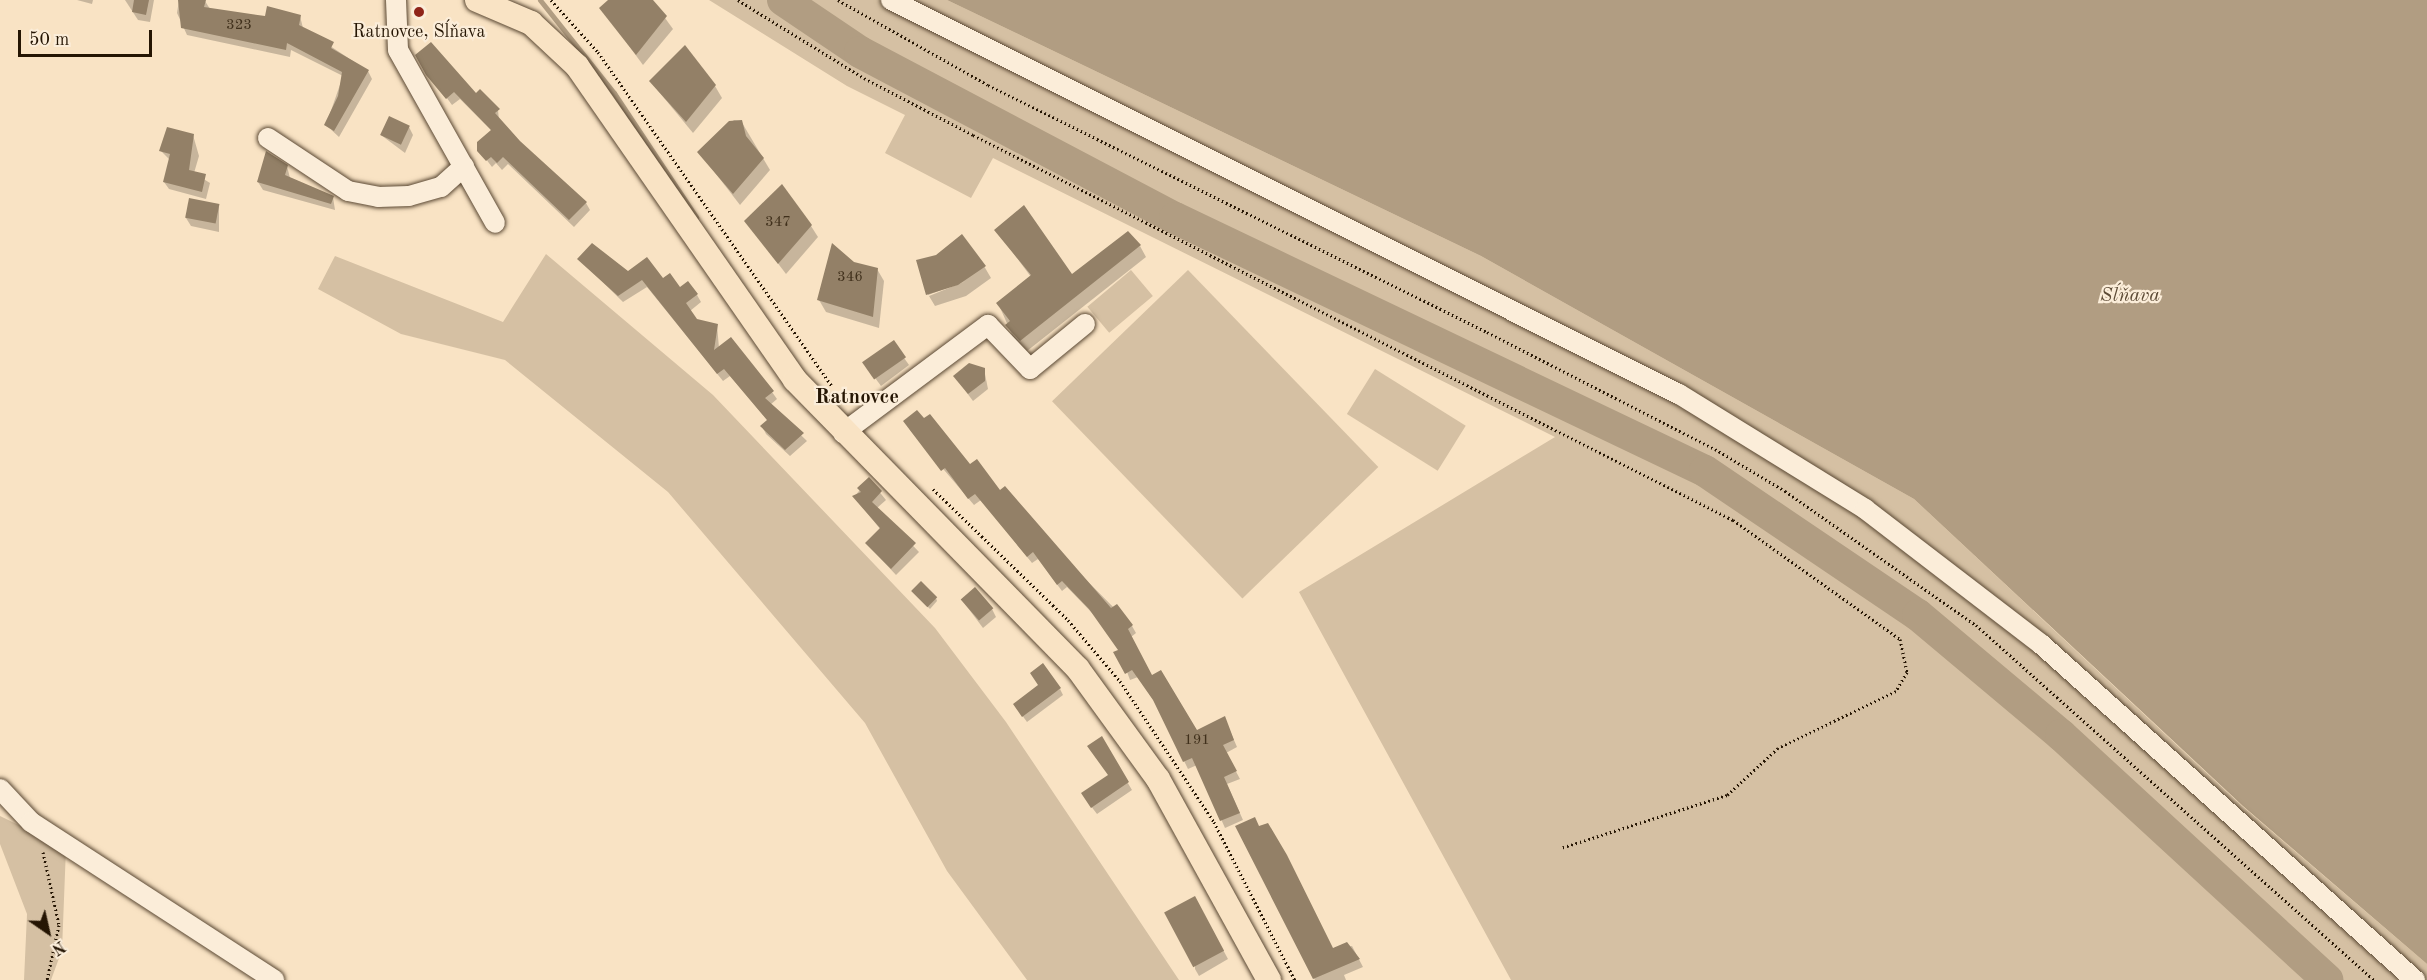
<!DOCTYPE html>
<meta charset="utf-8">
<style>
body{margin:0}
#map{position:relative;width:2427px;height:980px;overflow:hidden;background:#f9e3c4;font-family:"Old Standard TT",serif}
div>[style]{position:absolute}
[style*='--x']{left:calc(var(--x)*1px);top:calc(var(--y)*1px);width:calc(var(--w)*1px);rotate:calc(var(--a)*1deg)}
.green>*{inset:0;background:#d5c0a3;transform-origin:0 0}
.water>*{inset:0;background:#b19d82}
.shadow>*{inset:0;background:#0003}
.stream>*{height:5px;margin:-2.5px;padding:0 2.5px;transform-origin:2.5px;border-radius:2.5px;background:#b19d82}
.river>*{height:32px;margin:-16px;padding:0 16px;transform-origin:16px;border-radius:16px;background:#b19d82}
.building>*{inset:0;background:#938067;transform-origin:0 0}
.path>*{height:3px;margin-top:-1.5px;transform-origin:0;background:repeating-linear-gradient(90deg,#251503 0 1.5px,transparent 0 4.5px)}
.roads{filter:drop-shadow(0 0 2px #5a4833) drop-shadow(0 0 2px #5a4833)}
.minor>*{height:20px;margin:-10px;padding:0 10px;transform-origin:10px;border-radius:10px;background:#fbedd9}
.major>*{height:24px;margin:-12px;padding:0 12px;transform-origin:12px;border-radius:12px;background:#f9e3c4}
.dots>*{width:16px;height:16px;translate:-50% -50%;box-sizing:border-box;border:3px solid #fbedd9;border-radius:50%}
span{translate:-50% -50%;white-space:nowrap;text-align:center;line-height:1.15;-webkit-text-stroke:4.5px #fbedd9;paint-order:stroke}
.number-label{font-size:15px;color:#40301c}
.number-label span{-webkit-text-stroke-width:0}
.poi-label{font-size:18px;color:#251503}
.water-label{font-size:20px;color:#5d4b36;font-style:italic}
.quarter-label{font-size:21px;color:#251503;font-weight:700}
.north{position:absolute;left:18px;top:902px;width:60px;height:60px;-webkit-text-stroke:4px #fbedd9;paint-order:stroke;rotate:146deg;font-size:16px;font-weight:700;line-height:24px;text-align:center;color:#251503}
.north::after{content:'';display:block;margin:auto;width:21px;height:27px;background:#251503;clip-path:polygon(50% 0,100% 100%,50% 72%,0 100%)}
.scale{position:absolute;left:18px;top:30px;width:134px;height:27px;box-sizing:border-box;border:3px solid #251503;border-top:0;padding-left:8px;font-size:18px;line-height:21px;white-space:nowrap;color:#251503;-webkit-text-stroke:4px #fbedd9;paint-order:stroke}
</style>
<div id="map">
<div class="green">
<div style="clip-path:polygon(709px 0,947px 0,1481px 256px,1914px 499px,2242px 806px,2427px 964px,2427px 980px,1511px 980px,1299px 592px,1555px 437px,993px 158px,971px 198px,885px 153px,905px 115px,847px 86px)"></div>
<div style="clip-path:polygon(546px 254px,713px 395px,935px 628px,1006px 722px,1179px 980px,1027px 980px,947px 871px,865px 723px,668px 492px,505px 360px,401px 334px,318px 289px,335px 256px,503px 322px)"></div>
<div style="left:1131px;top:270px;width:34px;height:57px;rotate:50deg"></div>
<div style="left:1188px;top:270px;width:274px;height:189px;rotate:46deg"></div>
<div style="left:1375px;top:369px;width:107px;height:53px;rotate:32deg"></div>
<div style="clip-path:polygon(0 816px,66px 848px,62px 950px,51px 980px,24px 980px,27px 914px,0 844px)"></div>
</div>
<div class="water">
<div style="clip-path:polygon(947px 0,2427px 0,2427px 964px,2243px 806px,1914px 499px,1481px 256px)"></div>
</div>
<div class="shadow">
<div style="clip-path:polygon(77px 0,93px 0,92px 4px)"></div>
<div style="clip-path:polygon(125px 0,154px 0,150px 22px,138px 20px)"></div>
<div style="clip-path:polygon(179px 0,205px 1px,210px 9px,266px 18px,300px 16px,303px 28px,368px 71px,372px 79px,339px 137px,326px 125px,343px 76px,291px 50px,290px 57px,187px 35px,177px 13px)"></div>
<div style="clip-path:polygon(610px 0,652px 0,673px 29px,643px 65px,601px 8px)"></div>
<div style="clip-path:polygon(421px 63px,498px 110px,499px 120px,519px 142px,586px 203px,590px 210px,574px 227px,508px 164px,502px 170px,496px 163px,492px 167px,479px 150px,492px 131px,460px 99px,452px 105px)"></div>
<div style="clip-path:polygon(650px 81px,715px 86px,722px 98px,693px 133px)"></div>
<div style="clip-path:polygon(734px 120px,741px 121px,770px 170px,740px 205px,699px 152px)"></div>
<div style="clip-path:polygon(409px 127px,413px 135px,405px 153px,381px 135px)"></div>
<div style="clip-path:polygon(193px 135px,199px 156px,194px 173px,210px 183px,206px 199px,169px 189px,164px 182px,170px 160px,161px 151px)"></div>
<div style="clip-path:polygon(287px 166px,290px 178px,333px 197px,335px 210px,263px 190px,258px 182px)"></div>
<div style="clip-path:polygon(219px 206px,219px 232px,191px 226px,186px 218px)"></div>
<div style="clip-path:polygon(746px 221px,811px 226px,818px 237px,786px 274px)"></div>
<div style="clip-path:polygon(996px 230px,1072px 276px,1140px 246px,1146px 257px,1027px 351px,1013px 337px,998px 303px,1031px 277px)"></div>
<div style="clip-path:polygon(579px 259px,663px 280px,697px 295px,701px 302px,690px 311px,697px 320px,717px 325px,719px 348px,772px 392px,777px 399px,770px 405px,807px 441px,790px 456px,766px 434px,762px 426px,768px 421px,730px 376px,723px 381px,647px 287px,623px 302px)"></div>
<div style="clip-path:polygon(918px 261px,984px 266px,991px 278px,966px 296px,935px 306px,929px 296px,966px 281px,928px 295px)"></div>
<div style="clip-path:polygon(854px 263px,877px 269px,884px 281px,879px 328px,826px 312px,819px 300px)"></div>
<div style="clip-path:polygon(893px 342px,909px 365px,881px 386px,870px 371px)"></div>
<div style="clip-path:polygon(984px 369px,988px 389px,973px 401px,955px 377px)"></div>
<div style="clip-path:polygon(909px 429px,999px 492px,1132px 626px,1136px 633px,1131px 637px,1152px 677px,1197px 732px,1228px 726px,1237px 747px,1226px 753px,1240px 779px,1227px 784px,1243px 820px,1225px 828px,1197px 765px,1188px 769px,1156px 704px,1138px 677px,1130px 680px,1119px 650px,1095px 616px,1067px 587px,1062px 591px,1038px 559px,1032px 563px,981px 500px,974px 505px)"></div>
<div style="clip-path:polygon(869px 479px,886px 500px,877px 508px,919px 552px,896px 575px,867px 544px,881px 530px,854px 497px)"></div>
<div style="clip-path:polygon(912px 591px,936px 598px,937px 601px,930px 609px)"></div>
<div style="clip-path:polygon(962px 600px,992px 609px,996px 617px,983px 628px)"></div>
<div style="clip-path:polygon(1060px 689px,1063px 695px,1027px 722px,1019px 711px)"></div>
<div style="clip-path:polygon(1101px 738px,1132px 790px,1097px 814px,1087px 801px,1109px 776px)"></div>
<div style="clip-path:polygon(1237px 826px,1333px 950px,1352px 946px,1363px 967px,1344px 975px,1346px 980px,1315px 980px)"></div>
<div style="clip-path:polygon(1195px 898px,1228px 959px,1199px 976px,1195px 969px)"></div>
</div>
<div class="stream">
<div style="--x:540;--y:0;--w:119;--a:51.5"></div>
<div style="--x:614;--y:93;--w:149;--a:56.5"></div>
</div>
<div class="river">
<div style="--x:783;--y:0;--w:93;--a:34"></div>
<div style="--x:860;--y:52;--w:356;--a:27.8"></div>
<div style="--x:1175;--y:218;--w:587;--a:25.52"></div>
<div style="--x:1705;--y:471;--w:257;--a:34.1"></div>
<div style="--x:1918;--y:615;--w:187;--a:40"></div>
<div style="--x:2061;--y:735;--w:362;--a:42.6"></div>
</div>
<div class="building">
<div style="clip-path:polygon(134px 0,149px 0,146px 15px,132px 12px)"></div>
<div style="clip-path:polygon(178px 0,206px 0,204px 7px,265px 16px,267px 6px,301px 15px,299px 25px,334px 42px,331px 48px,369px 70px,334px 131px,324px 125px,338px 96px,342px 72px,287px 43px,286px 50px,181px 28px)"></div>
<div style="clip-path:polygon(608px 0,653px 0,667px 16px,636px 55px,599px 8px)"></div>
<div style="clip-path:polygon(431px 42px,476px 93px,480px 89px,500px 109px,495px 113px,520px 141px,587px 202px,569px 220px,503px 157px,497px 163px,491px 157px,486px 161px,477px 151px,477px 142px,491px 130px,454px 92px,446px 99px,426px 75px,415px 55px)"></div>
<div style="clip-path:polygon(685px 45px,716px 85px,686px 122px,649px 81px)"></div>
<div style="left:389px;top:116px;width:23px;height:21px;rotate:25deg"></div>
<div style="clip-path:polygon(742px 120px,746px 136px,764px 158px,733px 194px,697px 152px,729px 121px)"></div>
<div style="clip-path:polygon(167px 127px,194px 134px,189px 170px,206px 174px,202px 192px,163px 182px,170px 154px,159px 151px)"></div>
<div style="clip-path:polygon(266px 151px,288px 165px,285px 175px,334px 196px,331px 204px,257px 182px)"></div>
<div style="clip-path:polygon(782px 184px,812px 225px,778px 264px,744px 221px)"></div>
<div style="left:189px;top:198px;width:31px;height:20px;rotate:11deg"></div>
<div style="clip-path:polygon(1024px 205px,1072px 274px,1128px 231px,1141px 245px,1020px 341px,1005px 325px,1010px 321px,996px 303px,1031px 275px,994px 230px)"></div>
<div style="clip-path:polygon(962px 234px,986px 266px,958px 285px,926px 295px,916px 260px,936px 255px)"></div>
<div style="clip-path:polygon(592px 243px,628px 271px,647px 257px,663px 278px,670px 273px,680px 287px,688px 281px,698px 294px,686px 303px,697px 319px,718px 324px,714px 350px,731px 337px,774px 391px,765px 398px,804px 433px,785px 450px,760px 426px,767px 420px,724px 369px,717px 374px,642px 280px,618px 296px,577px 259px)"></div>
<div style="clip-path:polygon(832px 243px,854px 262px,878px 268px,873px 317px,817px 300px)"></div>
<div style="left:894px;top:340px;width:21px;height:39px;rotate:55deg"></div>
<div style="clip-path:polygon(969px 363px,985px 368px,985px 381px,968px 394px,953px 376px)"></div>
<div style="clip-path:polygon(917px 410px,924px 418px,930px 414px,970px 464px,977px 459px,1000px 490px,1005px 486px,1111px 608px,1117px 604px,1133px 625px,1128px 629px,1152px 675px,1161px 670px,1197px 730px,1225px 716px,1234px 740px,1223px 745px,1237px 771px,1224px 777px,1240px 813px,1220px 821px,1192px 758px,1183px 762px,1153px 700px,1132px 670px,1125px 674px,1113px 652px,1118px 650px,1089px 609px,1062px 581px,1057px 585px,1033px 552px,1027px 557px,975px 494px,968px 499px,945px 468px,941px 471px,903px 421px)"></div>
<div style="clip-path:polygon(869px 477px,882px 491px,872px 502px,916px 543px,891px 569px,865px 543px,880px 528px,852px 496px,861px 492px,857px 488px)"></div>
<div style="left:921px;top:581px;width:23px;height:14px;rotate:45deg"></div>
<div style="left:975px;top:587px;width:28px;height:19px;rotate:49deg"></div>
<div style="clip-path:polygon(1043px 663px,1061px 688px,1022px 717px,1013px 704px,1038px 685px,1030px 673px)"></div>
<div style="clip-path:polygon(1102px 736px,1129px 782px,1091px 808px,1081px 793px,1108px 775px,1087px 746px)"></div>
<div style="clip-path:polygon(1255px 817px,1259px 826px,1268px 823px,1287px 855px,1333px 948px,1347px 942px,1360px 959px,1313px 979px,1235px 826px)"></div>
<div style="left:1195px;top:896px;width:62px;height:35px;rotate:62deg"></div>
</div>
<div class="path">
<div style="--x:551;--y:0;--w:70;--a:47.9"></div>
<div style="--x:598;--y:52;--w:408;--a:55"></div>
<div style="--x:738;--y:0;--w:148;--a:31.8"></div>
<div style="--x:864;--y:78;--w:123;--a:27.6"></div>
<div style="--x:973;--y:135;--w:852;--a:26.87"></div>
<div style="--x:1733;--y:520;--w:205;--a:35.5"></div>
<div style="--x:1900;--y:639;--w:34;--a:78"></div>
<div style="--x:1907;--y:672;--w:22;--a:120"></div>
<div style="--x:1896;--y:691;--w:131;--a:154.2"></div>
<div style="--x:1778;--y:748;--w:69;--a:137.3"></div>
<div style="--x:1727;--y:795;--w:174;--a:162.3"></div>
<div style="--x:838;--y:0;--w:172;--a:29.5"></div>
<div style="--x:988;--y:85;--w:557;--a:26.33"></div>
<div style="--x:1487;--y:332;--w:256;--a:27.2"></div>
<div style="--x:1715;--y:449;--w:82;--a:31"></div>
<div style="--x:1785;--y:491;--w:233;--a:35.1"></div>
<div style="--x:1976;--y:625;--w:533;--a:41.73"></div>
<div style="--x:933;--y:489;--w:188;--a:44.1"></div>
<div style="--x:1068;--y:620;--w:80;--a:49.6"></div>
<div style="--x:1120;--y:681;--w:169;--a:56.3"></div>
<div style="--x:1214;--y:822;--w:178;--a:62.9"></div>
<div style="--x:43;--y:852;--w:75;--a:77.6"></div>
<div style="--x:59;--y:925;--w:56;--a:102.3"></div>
</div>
<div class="roads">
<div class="minor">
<div style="--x:396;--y:0;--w:50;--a:87.7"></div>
<div style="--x:398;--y:50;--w:198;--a:60.7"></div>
<div style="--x:891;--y:0;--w:881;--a:26.57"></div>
<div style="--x:1679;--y:394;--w:219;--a:31.7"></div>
<div style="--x:1865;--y:509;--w:222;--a:37.5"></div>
<div style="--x:2041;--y:644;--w:503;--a:41.94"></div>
<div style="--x:268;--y:138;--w:96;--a:33.5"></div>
<div style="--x:348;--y:191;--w:31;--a:11"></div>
<div style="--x:378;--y:197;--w:31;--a:-2"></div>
<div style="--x:409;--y:196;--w:33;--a:-16"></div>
<div style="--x:441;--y:187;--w:31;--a:-42"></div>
<div style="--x:843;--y:433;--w:181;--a:-36.7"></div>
<div style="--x:988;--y:325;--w:61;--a:46.3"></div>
<div style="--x:1030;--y:369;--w:71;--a:-39.3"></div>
<div style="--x:0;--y:789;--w:45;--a:46.8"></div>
<div style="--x:31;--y:822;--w:290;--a:33"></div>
</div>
<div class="major">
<div style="--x:477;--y:0;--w:59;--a:23.1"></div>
<div style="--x:531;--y:23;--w:63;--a:43.1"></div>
<div style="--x:577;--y:66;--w:382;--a:55.2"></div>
<div style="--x:795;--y:380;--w:404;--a:45.6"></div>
<div style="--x:1078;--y:669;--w:136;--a:54"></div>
<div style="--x:1158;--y:779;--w:230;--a:61.1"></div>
</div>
</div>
<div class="dots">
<div style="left:419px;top:12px;background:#8f2418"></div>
</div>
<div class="number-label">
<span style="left:239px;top:26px">323</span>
<span style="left:778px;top:223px">347</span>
<span style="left:850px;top:278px">346</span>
<span style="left:1197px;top:741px">191</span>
</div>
<div class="poi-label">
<span style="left:419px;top:32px">Ratnovce, Sĺňava</span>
</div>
<div class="water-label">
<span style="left:2130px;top:296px">Sĺňava</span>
</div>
<div class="quarter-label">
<span style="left:857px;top:398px">Ratnovce</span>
</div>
<div class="north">N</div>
<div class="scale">50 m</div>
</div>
